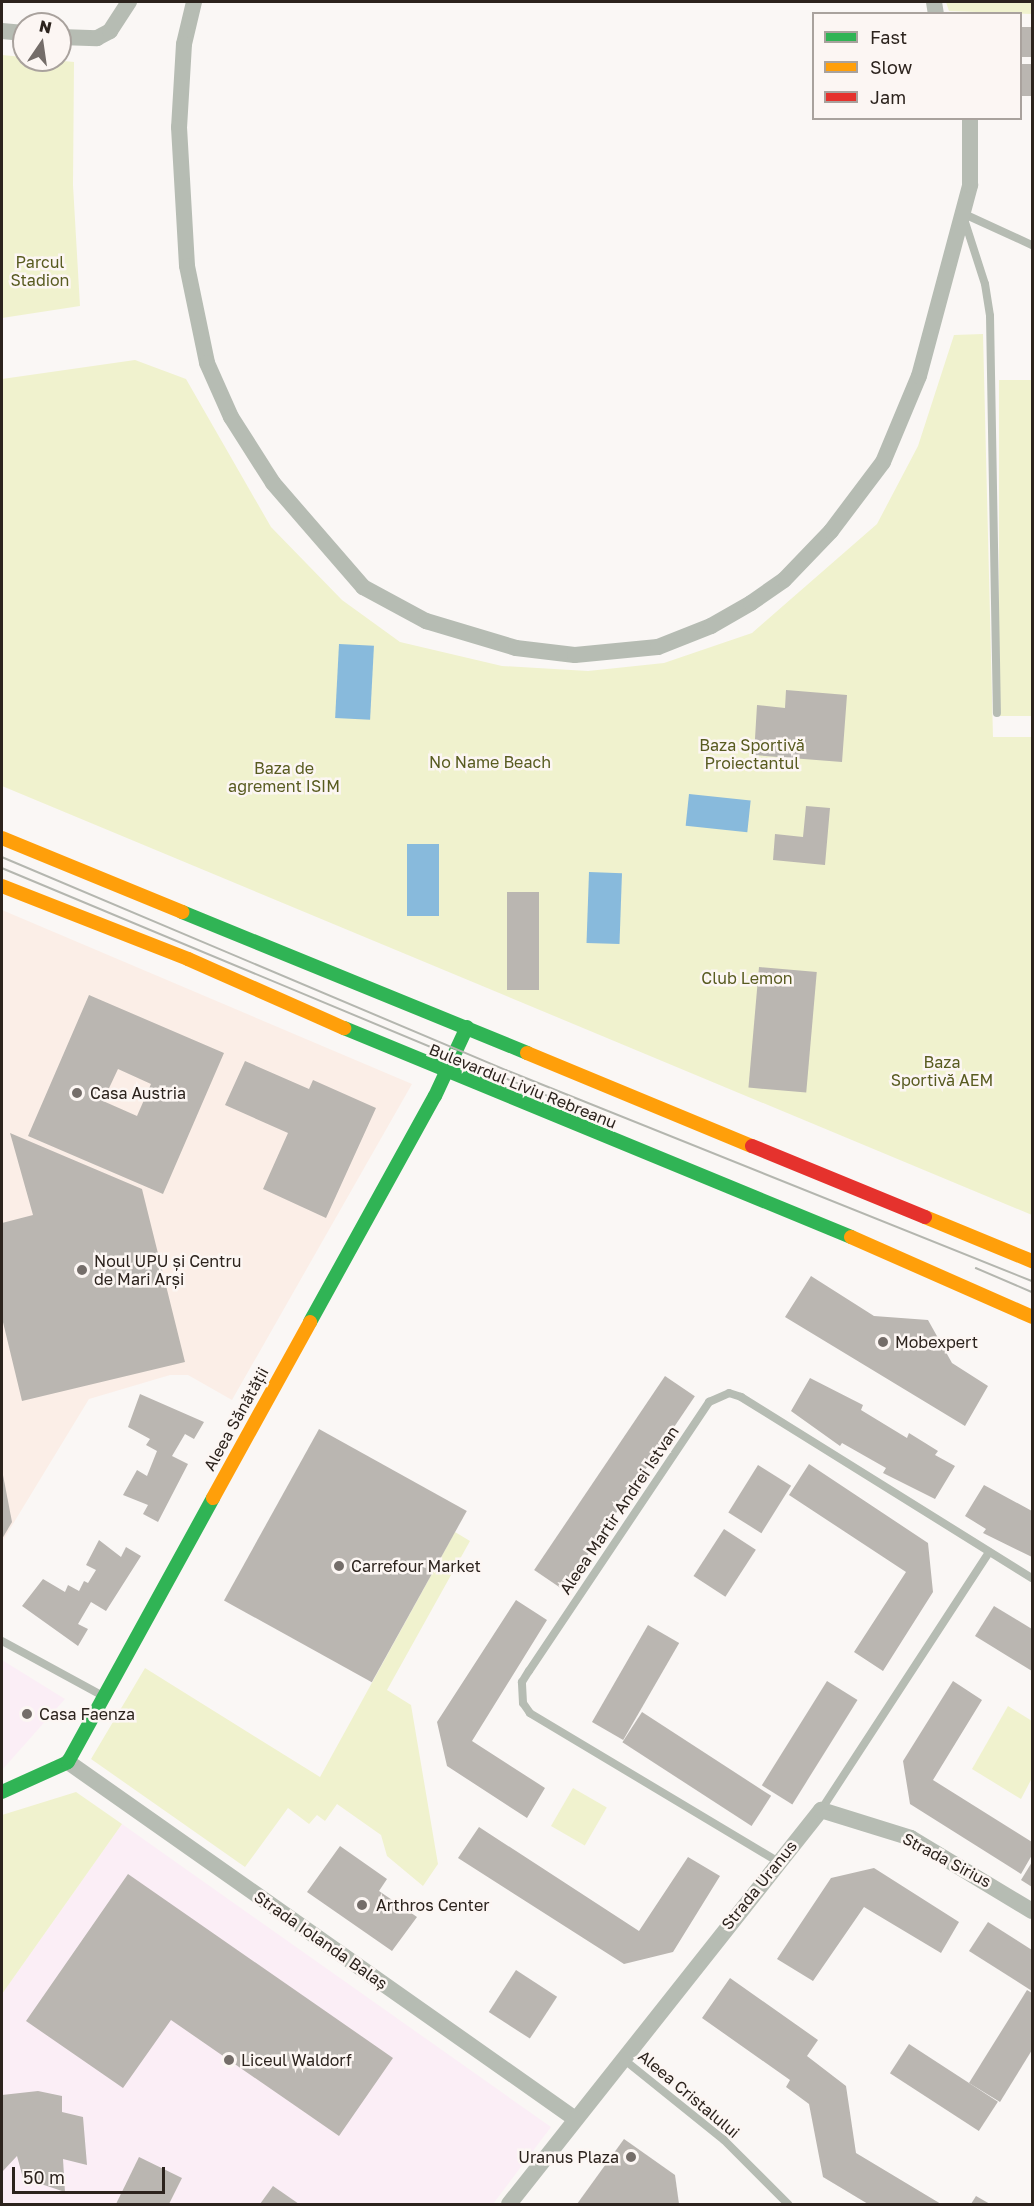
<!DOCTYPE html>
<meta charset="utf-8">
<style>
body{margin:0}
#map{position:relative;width:1034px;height:2206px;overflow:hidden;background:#faf7f5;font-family:"Golos Text",sans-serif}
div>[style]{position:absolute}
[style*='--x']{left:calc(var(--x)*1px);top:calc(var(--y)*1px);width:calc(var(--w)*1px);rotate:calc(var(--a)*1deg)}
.built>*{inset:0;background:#fbeee7}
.education>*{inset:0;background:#fbeef6}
.green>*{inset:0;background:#f0f2ce;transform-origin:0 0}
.water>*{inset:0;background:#88badc;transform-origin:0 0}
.building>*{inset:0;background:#bab6b1;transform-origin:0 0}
.lane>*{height:8px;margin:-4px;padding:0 4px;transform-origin:4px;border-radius:4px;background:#b6bcb3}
.street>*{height:16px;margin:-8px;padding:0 8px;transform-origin:8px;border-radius:8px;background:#b6bcb3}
.fast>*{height:14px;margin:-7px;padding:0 7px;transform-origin:7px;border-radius:7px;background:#30b455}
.slow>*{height:14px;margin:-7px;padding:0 7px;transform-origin:7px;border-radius:7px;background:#ff9f0a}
.jam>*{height:14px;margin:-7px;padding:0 7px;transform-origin:7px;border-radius:7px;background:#e5322d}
.tram>*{height:1.5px;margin:-0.75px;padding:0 0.75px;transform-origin:0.75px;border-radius:0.75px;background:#b4b6af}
.dots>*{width:16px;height:16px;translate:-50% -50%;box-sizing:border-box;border:3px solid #fcf6f3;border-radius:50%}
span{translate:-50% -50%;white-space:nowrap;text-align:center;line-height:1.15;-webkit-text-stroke:5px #fcf6f3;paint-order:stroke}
.park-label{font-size:16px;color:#585b20}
.street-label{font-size:16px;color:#2c231d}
.poi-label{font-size:16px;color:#2c231d}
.left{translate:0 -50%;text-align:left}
.right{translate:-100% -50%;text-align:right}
.frame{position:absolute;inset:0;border:3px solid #2c231d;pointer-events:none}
.legend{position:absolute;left:812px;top:12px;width:210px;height:108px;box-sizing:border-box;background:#fcf6f3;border:2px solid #a9a29d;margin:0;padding:8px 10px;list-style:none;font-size:18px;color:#2c231d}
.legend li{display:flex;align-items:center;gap:12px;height:30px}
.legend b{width:30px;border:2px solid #a9a29d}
.north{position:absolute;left:12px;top:12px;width:60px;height:60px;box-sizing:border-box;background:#fcf6f3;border:2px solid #a9a29d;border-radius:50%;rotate:13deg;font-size:16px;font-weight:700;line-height:24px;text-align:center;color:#2c231d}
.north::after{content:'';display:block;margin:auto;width:21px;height:27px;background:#746d69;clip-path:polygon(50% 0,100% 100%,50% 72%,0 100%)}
.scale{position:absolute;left:12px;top:2167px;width:153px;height:27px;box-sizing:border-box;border:3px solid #2c231d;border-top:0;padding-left:8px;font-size:18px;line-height:21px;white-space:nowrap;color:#2c231d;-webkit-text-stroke:4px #fcf6f3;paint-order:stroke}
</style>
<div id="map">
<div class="built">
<div style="clip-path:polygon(2px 910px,412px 1084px,232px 1400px,188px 1375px,170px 1375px,89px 1399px,2px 1542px)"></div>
</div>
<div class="education">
<div style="clip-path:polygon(2px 1660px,65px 1699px,2px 1770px)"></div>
<div style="clip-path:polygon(122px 1824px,551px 2127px,493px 2204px,2px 2204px,2px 1994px)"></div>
</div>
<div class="green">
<div style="clip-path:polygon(946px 2px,1032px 2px,1032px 14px,949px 11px)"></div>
<div style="clip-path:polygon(2px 55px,74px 62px,73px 185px,80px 306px,2px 318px)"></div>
<div style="clip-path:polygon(983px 334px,993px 737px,1032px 737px,1032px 1215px,2px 786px,2px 379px,135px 360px,186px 379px,271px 527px,342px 600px,400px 642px,502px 666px,588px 671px,664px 663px,752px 633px,877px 524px,918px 446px,954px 335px)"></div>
<div style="left:999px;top:380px;width:33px;height:336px"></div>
<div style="clip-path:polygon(455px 1532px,470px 1541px,387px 1690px,411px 1705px,438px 1864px,423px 1886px,387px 1856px,381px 1835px,337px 1804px,325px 1821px,317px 1815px,309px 1824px,288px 1808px,245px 1867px,91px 1759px,145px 1668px,320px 1777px)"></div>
<div style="clip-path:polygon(1008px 1706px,1032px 1721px,1032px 1778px,1021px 1799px,972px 1769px)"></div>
<div style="left:573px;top:1788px;width:39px;height:44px;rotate:30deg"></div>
<div style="clip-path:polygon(76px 1792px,122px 1824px,2px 1994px,2px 1815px)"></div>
</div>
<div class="water">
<div style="left:339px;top:644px;width:35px;height:74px;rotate:3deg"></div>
<div style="left:689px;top:794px;width:62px;height:32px;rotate:6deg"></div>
<div style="left:407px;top:844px;width:32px;height:72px"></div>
<div style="left:589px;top:872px;width:33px;height:71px;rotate:2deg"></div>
</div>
<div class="building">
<div style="left:1020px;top:27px;width:12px;height:30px"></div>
<div style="left:1020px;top:64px;width:12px;height:32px"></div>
<div style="clip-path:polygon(786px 690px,847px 695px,842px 762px,754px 755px,757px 705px,785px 708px)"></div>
<div style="clip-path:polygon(806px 806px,830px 808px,825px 865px,773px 860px,775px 834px,803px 837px)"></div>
<div style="left:507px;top:892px;width:32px;height:98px"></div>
<div style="left:759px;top:967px;width:58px;height:121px;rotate:5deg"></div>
<div style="clip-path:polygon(evenodd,89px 995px,224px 1053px,163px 1194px,28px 1136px,89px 995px,118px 1069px,151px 1084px,137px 1116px,103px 1101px,118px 1069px)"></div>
<div style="clip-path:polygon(245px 1061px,309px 1089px,313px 1080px,376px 1108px,326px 1218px,263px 1189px,288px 1133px,225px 1105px)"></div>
<div style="clip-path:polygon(10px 1133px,142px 1189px,185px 1362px,22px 1401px,2px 1318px,2px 1223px,33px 1215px)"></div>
<div style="clip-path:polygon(811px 1276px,874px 1316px,928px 1320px,952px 1363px,988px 1386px,965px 1426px,785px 1317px)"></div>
<div style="left:665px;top:1376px;width:36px;height:234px;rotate:34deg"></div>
<div style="clip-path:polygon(810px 1378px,863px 1405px,861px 1410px,907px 1438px,909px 1433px,938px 1451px,935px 1455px,955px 1466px,935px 1499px,883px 1473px,886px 1468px,842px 1443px,840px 1446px,791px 1411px)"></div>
<div style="clip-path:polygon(140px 1394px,204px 1422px,194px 1439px,185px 1434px,172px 1456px,188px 1464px,158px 1522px,143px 1514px,148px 1505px,123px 1495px,137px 1470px,147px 1476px,157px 1451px,146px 1445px,150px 1439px,128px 1427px)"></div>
<div style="left:319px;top:1429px;width:169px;height:196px;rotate:29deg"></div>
<div style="clip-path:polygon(809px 1464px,928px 1543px,933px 1592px,883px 1671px,854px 1652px,906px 1572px,789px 1495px)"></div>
<div style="left:758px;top:1465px;width:39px;height:56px;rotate:32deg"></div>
<div style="clip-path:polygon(3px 1475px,12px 1522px,2px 1539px,2px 1475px)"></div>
<div style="clip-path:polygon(984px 1485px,1032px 1511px,1032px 1557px,983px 1533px,986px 1529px,965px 1516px)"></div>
<div style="left:724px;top:1529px;width:38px;height:56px;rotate:33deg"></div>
<div style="clip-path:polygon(99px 1540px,121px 1557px,126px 1547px,141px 1556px,106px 1611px,91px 1602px,78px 1624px,88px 1629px,78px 1646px,22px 1606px,43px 1579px,65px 1592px,68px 1585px,79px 1591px,84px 1581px,88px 1583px,96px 1570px,86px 1565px)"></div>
<div style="clip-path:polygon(516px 1600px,547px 1620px,472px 1741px,545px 1788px,527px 1818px,447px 1766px,437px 1722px)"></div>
<div style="clip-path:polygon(994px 1606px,1032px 1629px,1032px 1671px,975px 1636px)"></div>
<div style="left:648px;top:1625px;width:36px;height:112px;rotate:30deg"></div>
<div style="left:827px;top:1681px;width:36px;height:123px;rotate:32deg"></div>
<div style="clip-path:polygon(953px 1681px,982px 1700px,933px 1780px,1032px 1842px,1032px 1855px,1021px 1874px,910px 1804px,903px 1761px)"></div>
<div style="left:642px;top:1712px;width:154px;height:36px;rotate:33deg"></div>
<div style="clip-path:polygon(479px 1827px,639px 1931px,688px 1857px,720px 1876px,673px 1952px,624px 1964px,458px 1858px)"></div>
<div style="clip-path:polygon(340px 1846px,387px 1879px,379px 1891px,417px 1917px,392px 1951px,307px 1892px)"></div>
<div style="clip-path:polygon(1032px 1862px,1032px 1887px,1021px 1880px)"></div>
<div style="clip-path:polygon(874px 1868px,959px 1922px,941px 1953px,864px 1907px,813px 1981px,777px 1959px,831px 1878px)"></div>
<div style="clip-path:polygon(128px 1874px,393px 2058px,339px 2136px,171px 2020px,123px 2088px,26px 2021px)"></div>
<div style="clip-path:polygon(988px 1922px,1032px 1950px,1032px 1991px,969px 1951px)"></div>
<div style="left:516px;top:1970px;width:49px;height:50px;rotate:33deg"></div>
<div style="clip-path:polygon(730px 1978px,818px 2040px,807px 2056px,846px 2086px,856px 2153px,941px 2204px,868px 2204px,823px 2177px,809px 2104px,786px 2087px,790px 2080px,702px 2018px)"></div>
<div style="clip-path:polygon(1027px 1990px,1032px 1993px,1032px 2050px,1000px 2102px,969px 2083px)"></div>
<div style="left:909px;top:2044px;width:106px;height:35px;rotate:33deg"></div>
<div style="clip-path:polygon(38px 2091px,62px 2096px,62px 2112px,83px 2117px,87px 2165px,63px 2159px,65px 2192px,23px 2178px,17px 2156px,2px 2172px,2px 2095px)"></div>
<div style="clip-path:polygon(624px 2139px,675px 2175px,679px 2204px,577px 2204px)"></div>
<div style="clip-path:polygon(139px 2157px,182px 2178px,169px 2204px,116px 2204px)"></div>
<div style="clip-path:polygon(273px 2186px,299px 2204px,260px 2204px)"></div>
<div style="clip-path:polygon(976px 2196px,990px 2204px,971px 2204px)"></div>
</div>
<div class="lane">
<div style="--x:962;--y:213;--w:77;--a:24.6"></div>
<div style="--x:964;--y:219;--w:68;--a:72.1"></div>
<div style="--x:985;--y:284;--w:32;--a:81"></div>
<div style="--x:990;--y:316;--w:397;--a:89"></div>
<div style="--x:2;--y:1641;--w:113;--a:28.6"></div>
<div style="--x:821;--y:1810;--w:308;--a:-56.9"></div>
<div style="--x:777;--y:1861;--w:288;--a:-149.1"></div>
<div style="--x:530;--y:1713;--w:12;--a:-125"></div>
<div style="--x:523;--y:1703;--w:21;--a:-93"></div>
<div style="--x:522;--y:1682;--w:13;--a:-58"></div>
<div style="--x:529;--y:1671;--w:324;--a:-56.2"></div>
<div style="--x:709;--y:1402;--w:22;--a:-24"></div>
<div style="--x:729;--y:1393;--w:13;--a:18"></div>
<div style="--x:741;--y:1397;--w:343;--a:31.9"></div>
<div style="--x:622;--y:2058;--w:131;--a:38.8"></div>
<div style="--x:724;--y:2140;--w:91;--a:45"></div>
</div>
<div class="street">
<div style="--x:194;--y:2;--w:43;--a:103.4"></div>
<div style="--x:184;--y:44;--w:83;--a:93.4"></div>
<div style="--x:179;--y:127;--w:139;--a:86.7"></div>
<div style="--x:187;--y:266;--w:99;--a:78.3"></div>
<div style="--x:207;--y:363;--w:59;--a:66"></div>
<div style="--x:231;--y:417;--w:78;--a:57.5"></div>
<div style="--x:273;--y:483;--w:138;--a:49.1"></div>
<div style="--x:363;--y:587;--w:72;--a:28.4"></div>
<div style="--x:426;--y:621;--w:94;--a:16.7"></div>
<div style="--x:516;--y:648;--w:59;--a:6.8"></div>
<div style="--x:575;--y:655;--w:83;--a:-5.5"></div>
<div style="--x:658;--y:647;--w:57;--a:-21.6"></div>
<div style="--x:711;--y:626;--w:46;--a:-29.9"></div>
<div style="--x:751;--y:603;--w:40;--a:-34.9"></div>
<div style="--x:784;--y:580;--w:68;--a:-46.2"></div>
<div style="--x:831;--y:531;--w:86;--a:-53"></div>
<div style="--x:883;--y:462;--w:93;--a:-67.3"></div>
<div style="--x:919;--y:376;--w:198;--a:-75"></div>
<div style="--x:970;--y:185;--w:67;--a:-90"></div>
<div style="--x:934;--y:2;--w:12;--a:81"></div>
<div style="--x:2;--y:31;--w:22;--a:5"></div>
<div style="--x:60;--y:37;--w:37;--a:2"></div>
<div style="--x:97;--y:38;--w:15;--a:-28"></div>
<div style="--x:110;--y:31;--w:35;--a:-57"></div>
<div style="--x:68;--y:1762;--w:619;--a:35.13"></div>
<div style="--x:509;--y:2204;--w:503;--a:-51.63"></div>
<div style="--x:821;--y:1810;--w:94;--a:17.3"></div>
<div style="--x:911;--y:1838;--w:141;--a:31.1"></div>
</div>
<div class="fast">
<div style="--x:182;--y:912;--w:373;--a:22.2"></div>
<div style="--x:344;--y:1028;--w:548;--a:22.4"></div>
<div style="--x:310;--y:1322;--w:258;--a:-61.1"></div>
<div style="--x:435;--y:1096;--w:76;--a:-65.1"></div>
<div style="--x:2;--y:1792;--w:72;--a:-24.4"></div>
<div style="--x:68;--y:1762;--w:301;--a:-61.2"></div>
</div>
<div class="slow">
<div style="--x:2;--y:838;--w:195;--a:22.3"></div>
<div style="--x:2;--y:886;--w:200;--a:21.4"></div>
<div style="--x:188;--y:959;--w:171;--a:23.9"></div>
<div style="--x:527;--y:1053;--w:243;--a:22.5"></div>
<div style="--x:925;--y:1217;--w:116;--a:22.4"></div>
<div style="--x:851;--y:1237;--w:198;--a:23.8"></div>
<div style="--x:213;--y:1498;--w:201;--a:-61.1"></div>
</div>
<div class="jam">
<div style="--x:752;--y:1146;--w:187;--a:22.3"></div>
</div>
<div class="tram">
<div style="--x:2;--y:857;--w:547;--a:22.91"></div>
<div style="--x:506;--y:1070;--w:567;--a:21.86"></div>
<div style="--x:2;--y:868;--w:636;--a:22.65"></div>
<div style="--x:976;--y:1268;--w:61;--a:23.2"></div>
</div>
<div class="dots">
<div style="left:77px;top:1093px;background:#746d69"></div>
<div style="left:82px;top:1270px;background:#746d69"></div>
<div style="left:883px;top:1342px;background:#746d69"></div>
<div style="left:339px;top:1566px;background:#746d69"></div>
<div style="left:27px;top:1714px;background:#746d69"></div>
<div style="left:362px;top:1905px;background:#746d69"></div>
<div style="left:229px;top:2060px;background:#746d69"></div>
<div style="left:631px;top:2157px;background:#746d69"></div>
</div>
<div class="park-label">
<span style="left:40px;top:271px">Parcul<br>Stadion</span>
<span style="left:752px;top:754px">Baza Sportivă<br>Proiectantul</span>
<span style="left:490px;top:762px">No Name Beach</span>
<span style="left:284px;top:777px">Baza de<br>agrement ISIM</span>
<span style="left:747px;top:978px">Club Lemon</span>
<span style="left:942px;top:1071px">Baza<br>Sportivă AEM</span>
</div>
<div class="street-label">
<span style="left:523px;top:1086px;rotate:22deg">Bulevardul Liviu Rebreanu</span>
<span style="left:236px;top:1419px;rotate:-61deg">Aleea Sănătății</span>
<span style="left:619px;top:1510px;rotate:-56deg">Aleea Martir Andrei Istvan</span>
<span style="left:947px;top:1860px;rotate:28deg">Strada Sirius</span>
<span style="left:759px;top:1885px;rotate:-51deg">Strada Uranus</span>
<span style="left:321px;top:1940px;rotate:35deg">Strada Iolanda Balaș</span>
<span style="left:689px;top:2094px;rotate:40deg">Aleea Cristalului</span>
</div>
<div class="poi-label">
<span class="left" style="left:90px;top:1093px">Casa Austria</span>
<span class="left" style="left:94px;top:1270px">Noul UPU și Centru<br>de Mari Arși</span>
<span class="left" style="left:895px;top:1342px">Mobexpert</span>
<span class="left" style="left:351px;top:1566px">Carrefour Market</span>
<span class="left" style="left:39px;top:1714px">Casa Faenza</span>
<span class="left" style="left:376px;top:1905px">Arthros Center</span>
<span class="left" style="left:241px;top:2060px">Liceul Waldorf</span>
<span class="right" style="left:619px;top:2157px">Uranus Plaza</span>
</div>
<div class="frame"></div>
<ul class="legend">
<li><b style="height:8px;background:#30b455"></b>Fast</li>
<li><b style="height:8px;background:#ff9f0a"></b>Slow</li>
<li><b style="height:8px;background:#e5322d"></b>Jam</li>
</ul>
<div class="north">N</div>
<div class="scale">50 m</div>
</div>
